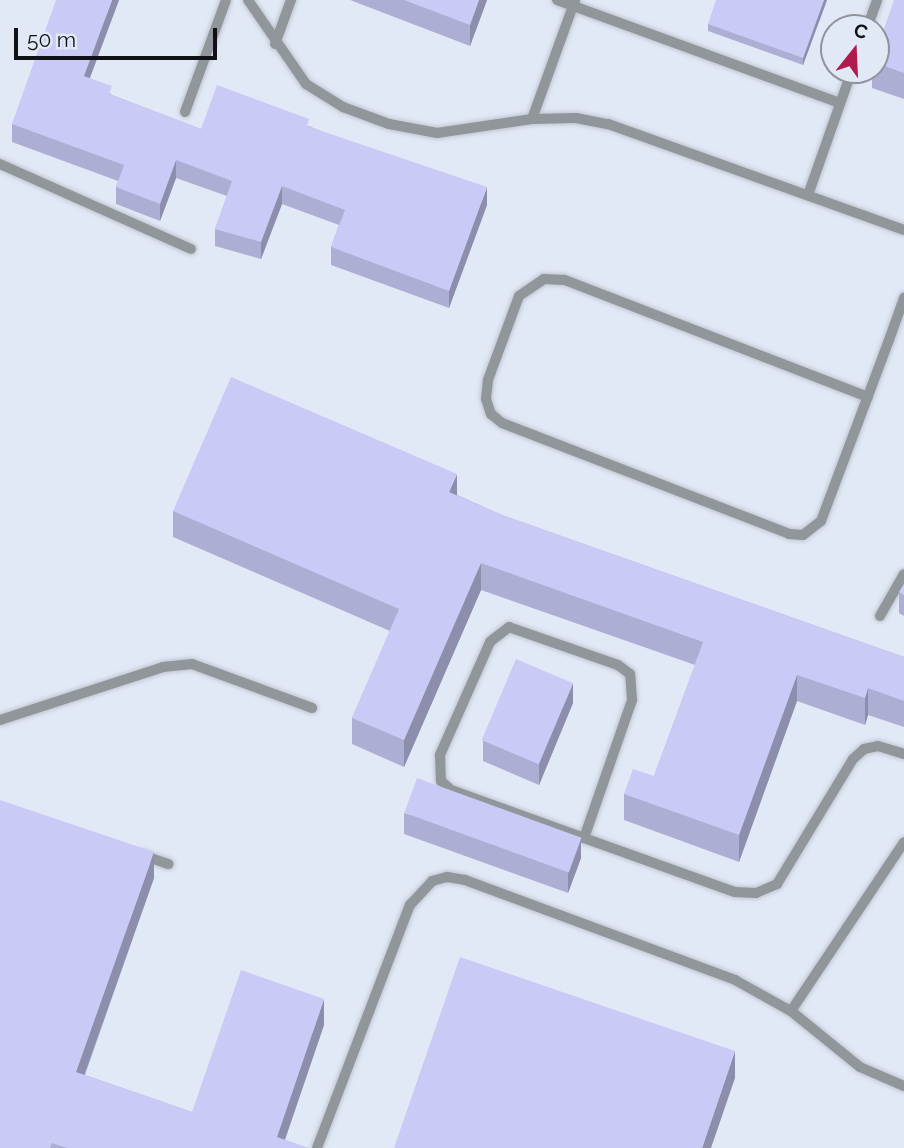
<!DOCTYPE html>
<meta charset="utf-8">
<style>
body{margin:0}
#map{position:relative;width:904px;height:1148px;overflow:hidden;background:#e2e9f6;font-family:Raleway,sans-serif}
div>[style]{position:absolute}
[style*='--x']{left:calc(var(--x)*1px);top:calc(var(--y)*1px);width:calc(var(--w)*1px);rotate:calc(var(--a)*1deg)}
.roads{filter:drop-shadow(0 0 2px #c0c6d2) drop-shadow(0 0 2px #c0c6d2)}
.lane>*{height:10px;margin:-5px;padding:0 5px;transform-origin:5px;border-radius:5px;background:#91969a}
.wall>*{inset:0;background:#adaed4}
.shaded-wall>*{inset:0;background:#8d8dac}
.building>*{inset:0;background:#c9caf6;transform-origin:0 0}
span{translate:-50% -50%;white-space:nowrap;text-align:center;line-height:1.15;-webkit-text-stroke:5px #e2e9f6;paint-order:stroke}
.north{position:absolute;left:820px;top:14px;width:70px;height:70px;box-sizing:border-box;background:#e2e9f6;border:2px solid #8e939c;border-radius:50%;rotate:18deg;font-size:19px;font-weight:700;line-height:28px;text-align:center;color:#0f1116}
.north::after{content:'';display:block;margin:auto;width:24px;height:32px;background:#ae1c4e;clip-path:polygon(50% 0,100% 100%,50% 72%,0 100%)}
.scale{position:absolute;left:14px;top:28px;width:203px;height:32px;box-sizing:border-box;border:4px solid #0f1116;border-top:0;padding-left:9px;font-size:21px;line-height:24px;white-space:nowrap;color:#0f1116;-webkit-text-stroke:5px #e2e9f6;paint-order:stroke}
</style>
<div id="map">
<div class="roads">
<div class="lane">
<div style="--x:248;--y:0;--w:102;--a:55.4"></div>
<div style="--x:306;--y:84;--w:44;--a:31.9"></div>
<div style="--x:343;--y:107;--w:49;--a:20.3"></div>
<div style="--x:389;--y:124;--w:49;--a:10.6"></div>
<div style="--x:437;--y:133;--w:96;--a:-8.4"></div>
<div style="--x:532;--y:119;--w:44;--a:-1.3"></div>
<div style="--x:576;--y:118;--w:33;--a:11"></div>
<div style="--x:608;--y:124;--w:314;--a:19.7"></div>
<div style="--x:557;--y:0;--w:301;--a:20"></div>
<div style="--x:867;--y:28;--w:30;--a:-70"></div>
<div style="--x:275;--y:44;--w:47;--a:-70"></div>
<div style="--x:185;--y:112;--w:119;--a:-69.9"></div>
<div style="--x:532;--y:119;--w:127;--a:-70.1"></div>
<div style="--x:0;--y:164;--w:209;--a:24"></div>
<div style="--x:808;--y:195;--w:133;--a:-70.6"></div>
<div style="--x:868;--y:397;--w:326;--a:-158.9"></div>
<div style="--x:564;--y:280;--w:20;--a:-177"></div>
<div style="--x:544;--y:279;--w:30;--a:146"></div>
<div style="--x:519;--y:296;--w:90;--a:110.3"></div>
<div style="--x:488;--y:380;--w:19;--a:96"></div>
<div style="--x:486;--y:399;--w:16;--a:72"></div>
<div style="--x:491;--y:414;--w:14;--a:39"></div>
<div style="--x:502;--y:423;--w:308;--a:21.1"></div>
<div style="--x:789;--y:534;--w:14;--a:4"></div>
<div style="--x:803;--y:535;--w:23;--a:-38"></div>
<div style="--x:821;--y:521;--w:193;--a:-69.4"></div>
<div style="--x:889;--y:340;--w:45;--a:-70.3"></div>
<div style="--x:880;--y:616;--w:48;--a:-60.3"></div>
<div style="--x:0;--y:720;--w:171;--a:-18"></div>
<div style="--x:163;--y:667;--w:29;--a:-6"></div>
<div style="--x:192;--y:664;--w:128;--a:20.1"></div>
<div style="--x:584;--y:838;--w:146;--a:-70.8"></div>
<div style="--x:632;--y:700;--w:26;--a:-94"></div>
<div style="--x:630;--y:674;--w:15;--a:-143"></div>
<div style="--x:618;--y:665;--w:115;--a:-160.8"></div>
<div style="--x:509;--y:627;--w:24;--a:142"></div>
<div style="--x:490;--y:642;--w:124;--a:113.9"></div>
<div style="--x:440;--y:755;--w:26;--a:88"></div>
<div style="--x:441;--y:781;--w:13;--a:42"></div>
<div style="--x:451;--y:790;--w:141;--a:19.8"></div>
<div style="--x:584;--y:838;--w:160;--a:19.7"></div>
<div style="--x:735;--y:892;--w:21;--a:3"></div>
<div style="--x:756;--y:893;--w:23;--a:-23"></div>
<div style="--x:777;--y:884;--w:146;--a:-58.7"></div>
<div style="--x:853;--y:759;--w:15;--a:-42"></div>
<div style="--x:864;--y:749;--w:14;--a:-12"></div>
<div style="--x:878;--y:746;--w:27;--a:17"></div>
<div style="--x:142;--y:855;--w:28;--a:19"></div>
<div style="--x:791;--y:1011;--w:203;--a:-56.2"></div>
<div style="--x:317;--y:1148;--w:260;--a:-69.1"></div>
<div style="--x:410;--y:905;--w:33;--a:-47"></div>
<div style="--x:432;--y:881;--w:16;--a:-15"></div>
<div style="--x:447;--y:877;--w:18;--a:9"></div>
<div style="--x:465;--y:880;--w:288;--a:20.3"></div>
<div style="--x:735;--y:980;--w:64;--a:29"></div>
<div style="--x:791;--y:1011;--w:89;--a:39.1"></div>
<div style="--x:860;--y:1067;--w:48;--a:23.4"></div>
</div>
</div>
<div class="wall">
<div style="clip-path:polygon(119px 0,90px 78px,112px 95px,201px 129px,309px 126px,487px 205px,449px 308px,331px 265px,331px 247px,339px 225px,282px 204px,261px 259px,215px 246px,215px 229px,227px 196px,176px 178px,160px 221px,116px 204px,116px 187px,118px 181px,12px 142px,12px 124px)"></div>
<div style="clip-path:polygon(350px 0,487px 0,470px 46px)"></div>
<div style="clip-path:polygon(827px 0,803px 65px,708px 31px,708px 24px)"></div>
<div style="clip-path:polygon(904px 0,904px 99px,872px 88px,872px 70px,876px 70px,876px 52px)"></div>
<div style="clip-path:polygon(457px 495px,502px 515px,904px 657px,904px 727px,868px 715px,865px 725px,797px 701px,739px 862px,624px 820px,624px 794px,654px 776px,695px 665px,481px 590px,404px 767px,352px 744px,352px 718px,390px 631px,173px 537px,173px 511px)"></div>
<div style="clip-path:polygon(904px 584px,904px 616px,899px 613px,899px 592px)"></div>
<div style="clip-path:polygon(573px 703px,539px 785px,483px 761px,483px 741px)"></div>
<div style="clip-path:polygon(404px 813px,581px 858px,568px 893px,404px 834px)"></div>
<div style="clip-path:polygon(154px 878px,85px 1075px,192px 1112px,324px 1025px,285px 1140px,308px 1148px,0 1148px)"></div>
</div>
<div class="shaded-wall">
<div style="clip-path:polygon(112px 0,119px 0,84px 93px,84px 76px)"></div>
<div style="clip-path:polygon(479px 0,487px 0,470px 46px,470px 25px)"></div>
<div style="clip-path:polygon(824px 0,827px 0,803px 65px,803px 58px)"></div>
<div style="clip-path:polygon(176px 160px,176px 178px,160px 221px,160px 204px)"></div>
<div style="clip-path:polygon(282px 186px,282px 204px,261px 259px,261px 242px)"></div>
<div style="clip-path:polygon(487px 187px,487px 205px,449px 308px,449px 291px)"></div>
<div style="clip-path:polygon(457px 474px,457px 501px,449px 492px)"></div>
<div style="clip-path:polygon(481px 563px,481px 590px,404px 767px,404px 740px)"></div>
<div style="clip-path:polygon(797px 675px,797px 701px,739px 862px,739px 835px)"></div>
<div style="clip-path:polygon(573px 683px,573px 703px,539px 785px,539px 764px)"></div>
<div style="clip-path:polygon(868px 688px,868px 715px,865px 725px,865px 698px)"></div>
<div style="clip-path:polygon(581px 838px,581px 858px,568px 893px,568px 872px)"></div>
<div style="clip-path:polygon(154px 852px,154px 878px,76px 1098px,76px 1072px)"></div>
<div style="clip-path:polygon(324px 999px,324px 1025px,282px 1148px,277px 1137px)"></div>
<div style="clip-path:polygon(735px 1051px,735px 1078px,711px 1148px,702px 1148px)"></div>
</div>
<div class="building">
<div style="clip-path:polygon(56px 0,112px 0,84px 76px,112px 86px,109px 94px,201px 129px,217px 85px,309px 119px,307px 126px,487px 187px,449px 291px,331px 247px,345px 210px,282px 186px,261px 242px,215px 229px,232px 181px,176px 160px,160px 204px,116px 187px,124px 165px,12px 124px)"></div>
<div style="clip-path:polygon(404px 0,479px 0,470px 25px)"></div>
<div style="clip-path:polygon(716px 0,824px 0,803px 58px,708px 24px)"></div>
<div style="clip-path:polygon(894px 0,904px 0,904px 73px,876px 63px,876px 52px)"></div>
<div style="clip-path:polygon(231px 377px,457px 474px,449px 492px,502px 515px,904px 657px,904px 701px,868px 688px,865px 698px,797px 675px,739px 835px,624px 794px,633px 769px,654px 776px,703px 642px,481px 563px,404px 740px,352px 718px,399px 609px,173px 511px)"></div>
<div style="clip-path:polygon(904px 584px,904px 595px,899px 592px)"></div>
<div style="left:516px;top:659px;width:62px;height:88px;rotate:23deg"></div>
<div style="left:417px;top:778px;width:175px;height:37px;rotate:20deg"></div>
<div style="clip-path:polygon(0 800px,154px 852px,76px 1072px,192px 1112px,241px 970px,324px 999px,277px 1137px,308px 1148px,67px 1148px,52px 1143px,50px 1148px,0 1148px)"></div>
<div style="clip-path:polygon(460px 957px,735px 1051px,702px 1148px,394px 1148px)"></div>
</div>
<div class="north">С</div>
<div class="scale">50 m</div>
</div>
